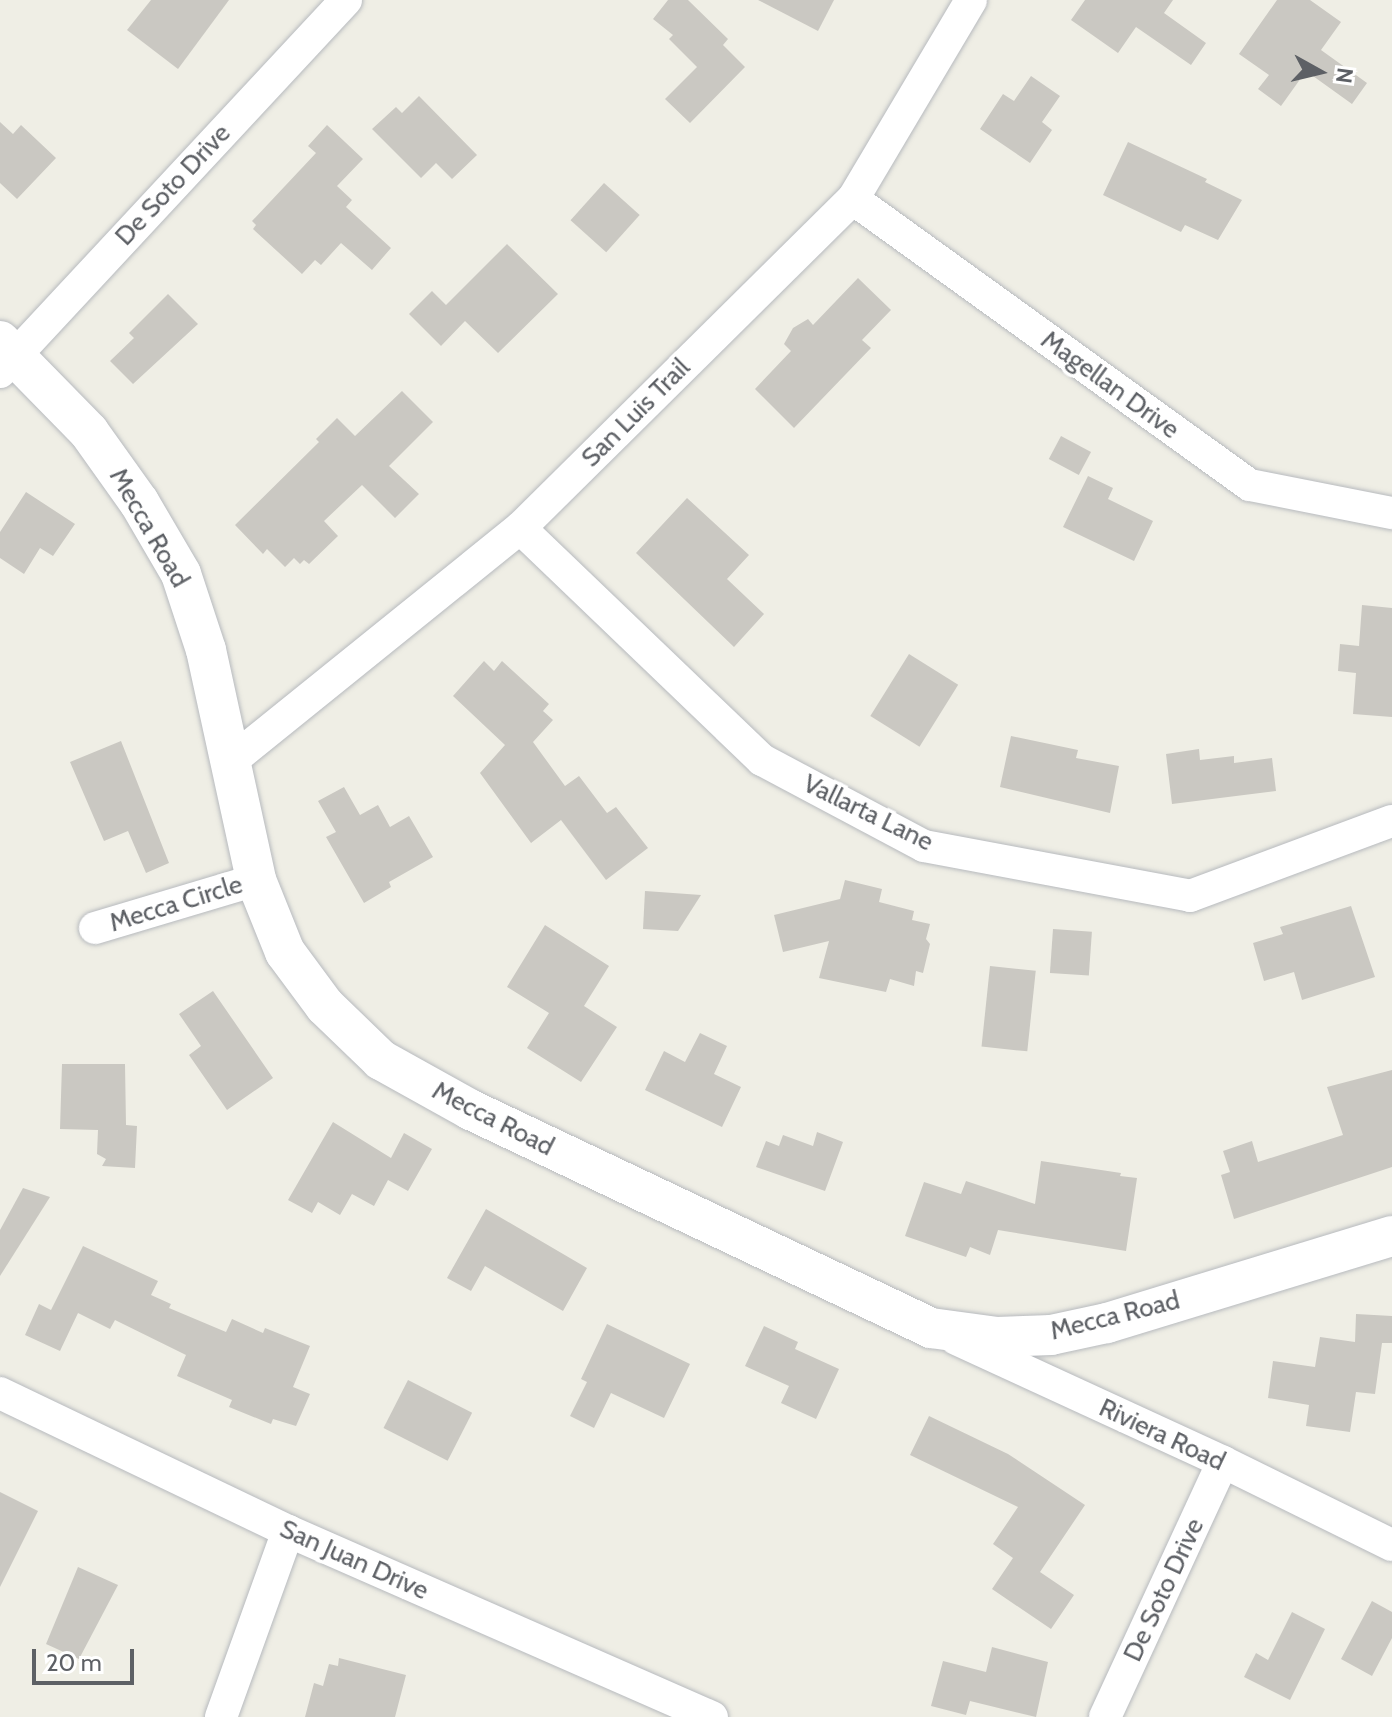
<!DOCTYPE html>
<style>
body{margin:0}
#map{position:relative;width:1392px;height:1717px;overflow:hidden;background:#efeee5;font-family:Cabin,sans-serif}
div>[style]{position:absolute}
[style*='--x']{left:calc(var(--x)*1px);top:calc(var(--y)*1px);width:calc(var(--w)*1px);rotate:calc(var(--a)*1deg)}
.building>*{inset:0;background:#cac8c2;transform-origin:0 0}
.roads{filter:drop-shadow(0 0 2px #b7babe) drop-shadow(0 0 2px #b7babe)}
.minor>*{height:32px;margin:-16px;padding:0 16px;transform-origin:16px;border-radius:16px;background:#fff}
.tertiary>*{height:40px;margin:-20px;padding:0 20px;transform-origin:20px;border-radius:20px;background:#fff}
span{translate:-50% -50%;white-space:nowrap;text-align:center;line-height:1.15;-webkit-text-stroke:7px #fff;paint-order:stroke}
.street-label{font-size:26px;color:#5d6065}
.north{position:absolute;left:1280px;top:32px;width:80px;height:80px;-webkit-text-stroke:6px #fff;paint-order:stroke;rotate:98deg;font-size:22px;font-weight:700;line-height:32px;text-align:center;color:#5d6065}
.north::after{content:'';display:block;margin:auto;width:28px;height:36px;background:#5d6065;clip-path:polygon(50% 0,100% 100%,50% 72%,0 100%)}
.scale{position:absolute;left:32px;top:1649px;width:102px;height:36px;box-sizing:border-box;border:4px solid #5d6065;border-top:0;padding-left:10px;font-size:24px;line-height:28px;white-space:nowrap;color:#5d6065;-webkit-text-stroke:6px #fff;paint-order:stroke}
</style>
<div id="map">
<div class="building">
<div style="clip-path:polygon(151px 0,229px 0,178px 69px,127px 30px)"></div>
<div style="clip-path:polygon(668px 0,688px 0,728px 39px,723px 45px,745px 67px,690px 123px,665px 99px,697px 67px,669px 39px,673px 35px,653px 19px)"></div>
<div style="clip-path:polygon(758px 0,834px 0,818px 31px)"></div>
<div style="clip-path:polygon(1085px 0,1173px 0,1164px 13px,1206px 43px,1191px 65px,1136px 27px,1118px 53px,1071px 20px)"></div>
<div style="clip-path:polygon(1277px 0,1310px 0,1341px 22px,1321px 50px,1367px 83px,1352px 104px,1306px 71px,1281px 106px,1258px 89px,1269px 75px,1239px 54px)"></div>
<div style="clip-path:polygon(1031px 76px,1060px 96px,1042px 122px,1052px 130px,1030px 163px,980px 129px,1003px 94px,1014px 101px)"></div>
<div style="clip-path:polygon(419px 96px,477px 155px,452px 179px,436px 163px,421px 178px,372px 129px,396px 107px,402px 113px)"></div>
<div style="clip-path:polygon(0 122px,13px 134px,21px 125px,56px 158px,17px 199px,0 183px)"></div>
<div style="clip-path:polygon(327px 125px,363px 159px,337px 186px,352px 200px,346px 207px,391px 248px,372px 270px,341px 243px,321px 265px,315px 260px,302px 274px,253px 229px,256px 225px,252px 221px,316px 153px,308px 146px)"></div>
<div style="clip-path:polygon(1128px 142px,1207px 179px,1205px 182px,1242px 200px,1218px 240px,1185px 225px,1181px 232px,1103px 195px)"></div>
<div style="left:604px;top:183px;width:48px;height:50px;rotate:42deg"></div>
<div style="clip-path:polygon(507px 244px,558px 294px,498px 353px,465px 321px,441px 346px,409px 314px,432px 291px,446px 305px)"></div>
<div style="clip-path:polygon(858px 278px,891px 310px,862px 340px,871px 348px,794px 428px,755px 389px,791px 351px,784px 344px,793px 328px,808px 319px,813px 325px)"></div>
<div style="clip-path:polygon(168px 294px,198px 324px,133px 384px,110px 361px,134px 338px,129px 333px)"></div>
<div style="clip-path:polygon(402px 391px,433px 422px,389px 466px,419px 494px,395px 518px,362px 485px,324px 521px,338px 536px,309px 564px,304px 560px,300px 564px,294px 558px,285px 567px,267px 549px,263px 554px,235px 525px,319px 442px,316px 439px,337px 418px,355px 436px)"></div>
<div style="left:1061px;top:436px;width:34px;height:26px;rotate:28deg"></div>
<div style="clip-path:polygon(1088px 476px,1113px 488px,1108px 499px,1153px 521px,1134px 561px,1063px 527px)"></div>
<div style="clip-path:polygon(26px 492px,75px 524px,53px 556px,40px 548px,24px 574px,0 558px,0 532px)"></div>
<div style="clip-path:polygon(687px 498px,749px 555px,727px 579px,764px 614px,734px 647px,636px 553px)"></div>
<div style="clip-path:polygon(1362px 605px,1392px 608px,1392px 717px,1353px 714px,1356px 673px,1338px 671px,1340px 644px,1359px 646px)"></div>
<div style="left:909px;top:654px;width:58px;height:73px;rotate:32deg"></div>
<div style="clip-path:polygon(484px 661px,494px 671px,502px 661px,549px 704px,543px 711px,553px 720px,533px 742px,565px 786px,579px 776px,607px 813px,616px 807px,648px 848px,606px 880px,561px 820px,531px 843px,480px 773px,505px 745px,453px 696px)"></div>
<div style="clip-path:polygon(1011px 736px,1078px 750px,1076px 758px,1119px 766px,1110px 813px,1000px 787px)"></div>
<div style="clip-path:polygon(121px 741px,169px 863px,146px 873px,128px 831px,104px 841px,70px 762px)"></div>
<div style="clip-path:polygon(1199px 749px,1200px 760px,1234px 756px,1234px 763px,1272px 758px,1276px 791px,1172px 804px,1166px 754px)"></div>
<div style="clip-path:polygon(344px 787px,360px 815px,378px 805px,390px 827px,409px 816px,433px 857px,389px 882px,391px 887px,364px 903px,326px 837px,336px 832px,318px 801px)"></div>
<div style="clip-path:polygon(845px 880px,882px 889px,879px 902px,914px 911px,912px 920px,930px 924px,926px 939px,930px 944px,923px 973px,916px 971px,914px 986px,890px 979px,886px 992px,819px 978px,829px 941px,783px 952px,774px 915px,840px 899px)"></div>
<div style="clip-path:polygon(645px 891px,701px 895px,678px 931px,643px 929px)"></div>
<div style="clip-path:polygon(1351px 906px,1375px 977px,1302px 1000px,1294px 972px,1264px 981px,1253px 943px,1283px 934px,1280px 927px)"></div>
<div style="clip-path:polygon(545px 925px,609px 966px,584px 1006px,617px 1027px,581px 1082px,527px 1048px,549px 1013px,507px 987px)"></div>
<div style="left:1053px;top:929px;width:39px;height:44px;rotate:4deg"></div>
<div style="left:990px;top:966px;width:46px;height:81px;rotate:6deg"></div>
<div style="clip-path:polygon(213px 991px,273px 1078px,227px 1110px,189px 1055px,201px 1046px,179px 1014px)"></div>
<div style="clip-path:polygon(700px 1033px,727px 1046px,714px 1074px,741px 1087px,722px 1127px,645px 1090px,664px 1051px,685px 1062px)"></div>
<div style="clip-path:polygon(62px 1064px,125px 1064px,126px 1125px,137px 1126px,135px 1168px,102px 1166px,106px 1159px,97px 1154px,98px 1130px,60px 1129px)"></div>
<div style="clip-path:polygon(1392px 1070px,1392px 1167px,1234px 1219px,1221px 1175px,1230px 1172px,1223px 1151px,1252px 1141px,1258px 1162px,1343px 1135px,1327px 1087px)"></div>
<div style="clip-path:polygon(333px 1122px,391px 1158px,404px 1133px,432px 1149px,408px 1191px,388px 1180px,374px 1206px,352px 1194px,340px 1215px,318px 1202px,312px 1213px,288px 1200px)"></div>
<div style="clip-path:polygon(817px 1132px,843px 1142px,825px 1191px,756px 1167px,766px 1141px,779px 1146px,783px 1135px,813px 1146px)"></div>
<div style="clip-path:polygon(1041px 1161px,1121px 1173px,1120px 1176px,1137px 1178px,1126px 1251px,998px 1230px,990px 1255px,970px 1247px,966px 1257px,905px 1236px,924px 1182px,961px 1194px,966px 1181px,1035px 1204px)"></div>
<div style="clip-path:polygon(23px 1188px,50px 1197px,0 1276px,0 1230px)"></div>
<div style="clip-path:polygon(486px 1209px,587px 1268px,563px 1311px,485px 1266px,471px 1291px,447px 1278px)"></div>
<div style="clip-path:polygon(83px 1246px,158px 1281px,151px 1295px,171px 1304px,169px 1308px,226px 1332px,232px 1319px,263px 1333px,265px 1328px,310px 1346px,293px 1387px,310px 1394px,296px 1426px,273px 1419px,271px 1424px,229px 1407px,232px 1400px,177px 1376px,186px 1355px,115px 1320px,110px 1329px,78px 1313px,60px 1351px,25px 1335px,39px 1304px,51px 1310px)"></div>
<div style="clip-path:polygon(1356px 1314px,1392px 1316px,1392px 1343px,1382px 1343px,1375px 1394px,1356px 1392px,1350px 1432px,1306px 1426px,1309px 1405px,1268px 1398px,1273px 1361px,1315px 1367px,1320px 1337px,1355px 1342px)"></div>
<div style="clip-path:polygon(607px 1324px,690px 1364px,664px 1418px,611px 1393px,594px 1428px,570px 1416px,587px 1382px,581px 1379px)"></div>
<div style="clip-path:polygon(764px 1326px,798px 1342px,795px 1349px,839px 1369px,816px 1419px,781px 1403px,789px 1386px,745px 1366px)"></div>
<div style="left:408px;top:1380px;width:72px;height:54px;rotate:27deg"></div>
<div style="clip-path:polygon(929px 1416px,1008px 1454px,1085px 1505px,1040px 1572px,1074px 1595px,1051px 1629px,992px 1589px,1013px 1558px,993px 1544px,1018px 1507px,910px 1455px)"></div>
<div style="clip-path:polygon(0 1492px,38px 1511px,0 1587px)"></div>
<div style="clip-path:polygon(78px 1567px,118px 1585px,79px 1659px,46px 1644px)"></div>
<div style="clip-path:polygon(1372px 1601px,1392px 1612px,1392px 1638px,1372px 1676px,1341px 1659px)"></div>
<div style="clip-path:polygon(1292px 1612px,1325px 1629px,1290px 1700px,1244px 1677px,1256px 1653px,1268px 1660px)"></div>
<div style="clip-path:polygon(992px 1647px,1048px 1662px,1036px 1717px,970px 1701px,966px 1715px,931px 1706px,943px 1661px,986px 1672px)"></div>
<div style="clip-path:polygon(339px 1658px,406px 1675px,395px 1717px,305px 1717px,314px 1683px,323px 1686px,329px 1664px,338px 1666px)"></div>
</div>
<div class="roads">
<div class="minor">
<div style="--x:853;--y:199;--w:489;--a:35.8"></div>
<div style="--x:1250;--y:485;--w:145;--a:11.2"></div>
<div style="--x:0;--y:372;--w:508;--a:-47.07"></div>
<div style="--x:520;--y:528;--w:335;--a:43.8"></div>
<div style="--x:762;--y:760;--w:183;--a:28"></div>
<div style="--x:924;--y:846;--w:271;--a:10.6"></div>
<div style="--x:1190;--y:896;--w:215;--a:-20.4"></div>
<div style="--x:230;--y:762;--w:373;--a:-38.9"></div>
<div style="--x:520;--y:528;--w:468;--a:-44.7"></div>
<div style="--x:853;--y:199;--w:231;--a:-59.3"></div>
<div style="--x:95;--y:928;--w:168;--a:-16.6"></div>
<div style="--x:956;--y:1339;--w:294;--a:24.7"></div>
<div style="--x:1223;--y:1462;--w:188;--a:26.2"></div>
<div style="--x:0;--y:1393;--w:319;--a:25.6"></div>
<div style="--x:288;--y:1531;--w:463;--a:23.7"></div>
<div style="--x:221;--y:1717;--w:198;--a:-70.2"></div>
<div style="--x:1105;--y:1717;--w:281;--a:-65.2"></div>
</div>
<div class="tertiary">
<div style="--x:0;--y:341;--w:127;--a:45.6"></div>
<div style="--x:89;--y:432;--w:86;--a:54.5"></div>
<div style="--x:139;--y:502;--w:83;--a:59.7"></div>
<div style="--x:181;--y:574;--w:80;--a:71.8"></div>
<div style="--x:206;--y:650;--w:235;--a:77.7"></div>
<div style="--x:256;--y:880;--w:78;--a:68.1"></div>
<div style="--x:285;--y:952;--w:67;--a:53.5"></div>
<div style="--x:325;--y:1006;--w:78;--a:44"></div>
<div style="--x:381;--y:1060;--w:103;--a:29.1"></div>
<div style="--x:471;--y:1110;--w:509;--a:25.36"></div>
<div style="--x:931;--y:1328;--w:67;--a:7.8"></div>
<div style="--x:997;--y:1337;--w:54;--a:-2.1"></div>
<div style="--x:1051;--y:1335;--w:57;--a:-12.1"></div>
<div style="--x:1107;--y:1323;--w:298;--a:-17"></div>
</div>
</div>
<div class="street-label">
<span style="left:173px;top:185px;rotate:-47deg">De Soto Drive</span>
<span style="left:1110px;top:385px;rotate:36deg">Magellan Drive</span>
<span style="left:636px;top:413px;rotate:-45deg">San Luis Trail</span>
<span style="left:149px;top:528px;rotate:60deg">Mecca Road</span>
<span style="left:868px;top:813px;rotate:26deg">Vallarta Lane</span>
<span style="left:176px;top:904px;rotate:-17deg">Mecca Circle</span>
<span style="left:493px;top:1119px;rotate:27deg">Mecca Road</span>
<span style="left:1115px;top:1316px;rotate:-14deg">Mecca Road</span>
<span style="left:1162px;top:1435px;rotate:25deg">Riviera Road</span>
<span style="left:354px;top:1560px;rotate:24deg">San Juan Drive</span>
<span style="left:1164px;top:1590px;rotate:-65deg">De Soto Drive</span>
</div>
<div class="north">N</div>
<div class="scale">20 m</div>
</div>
